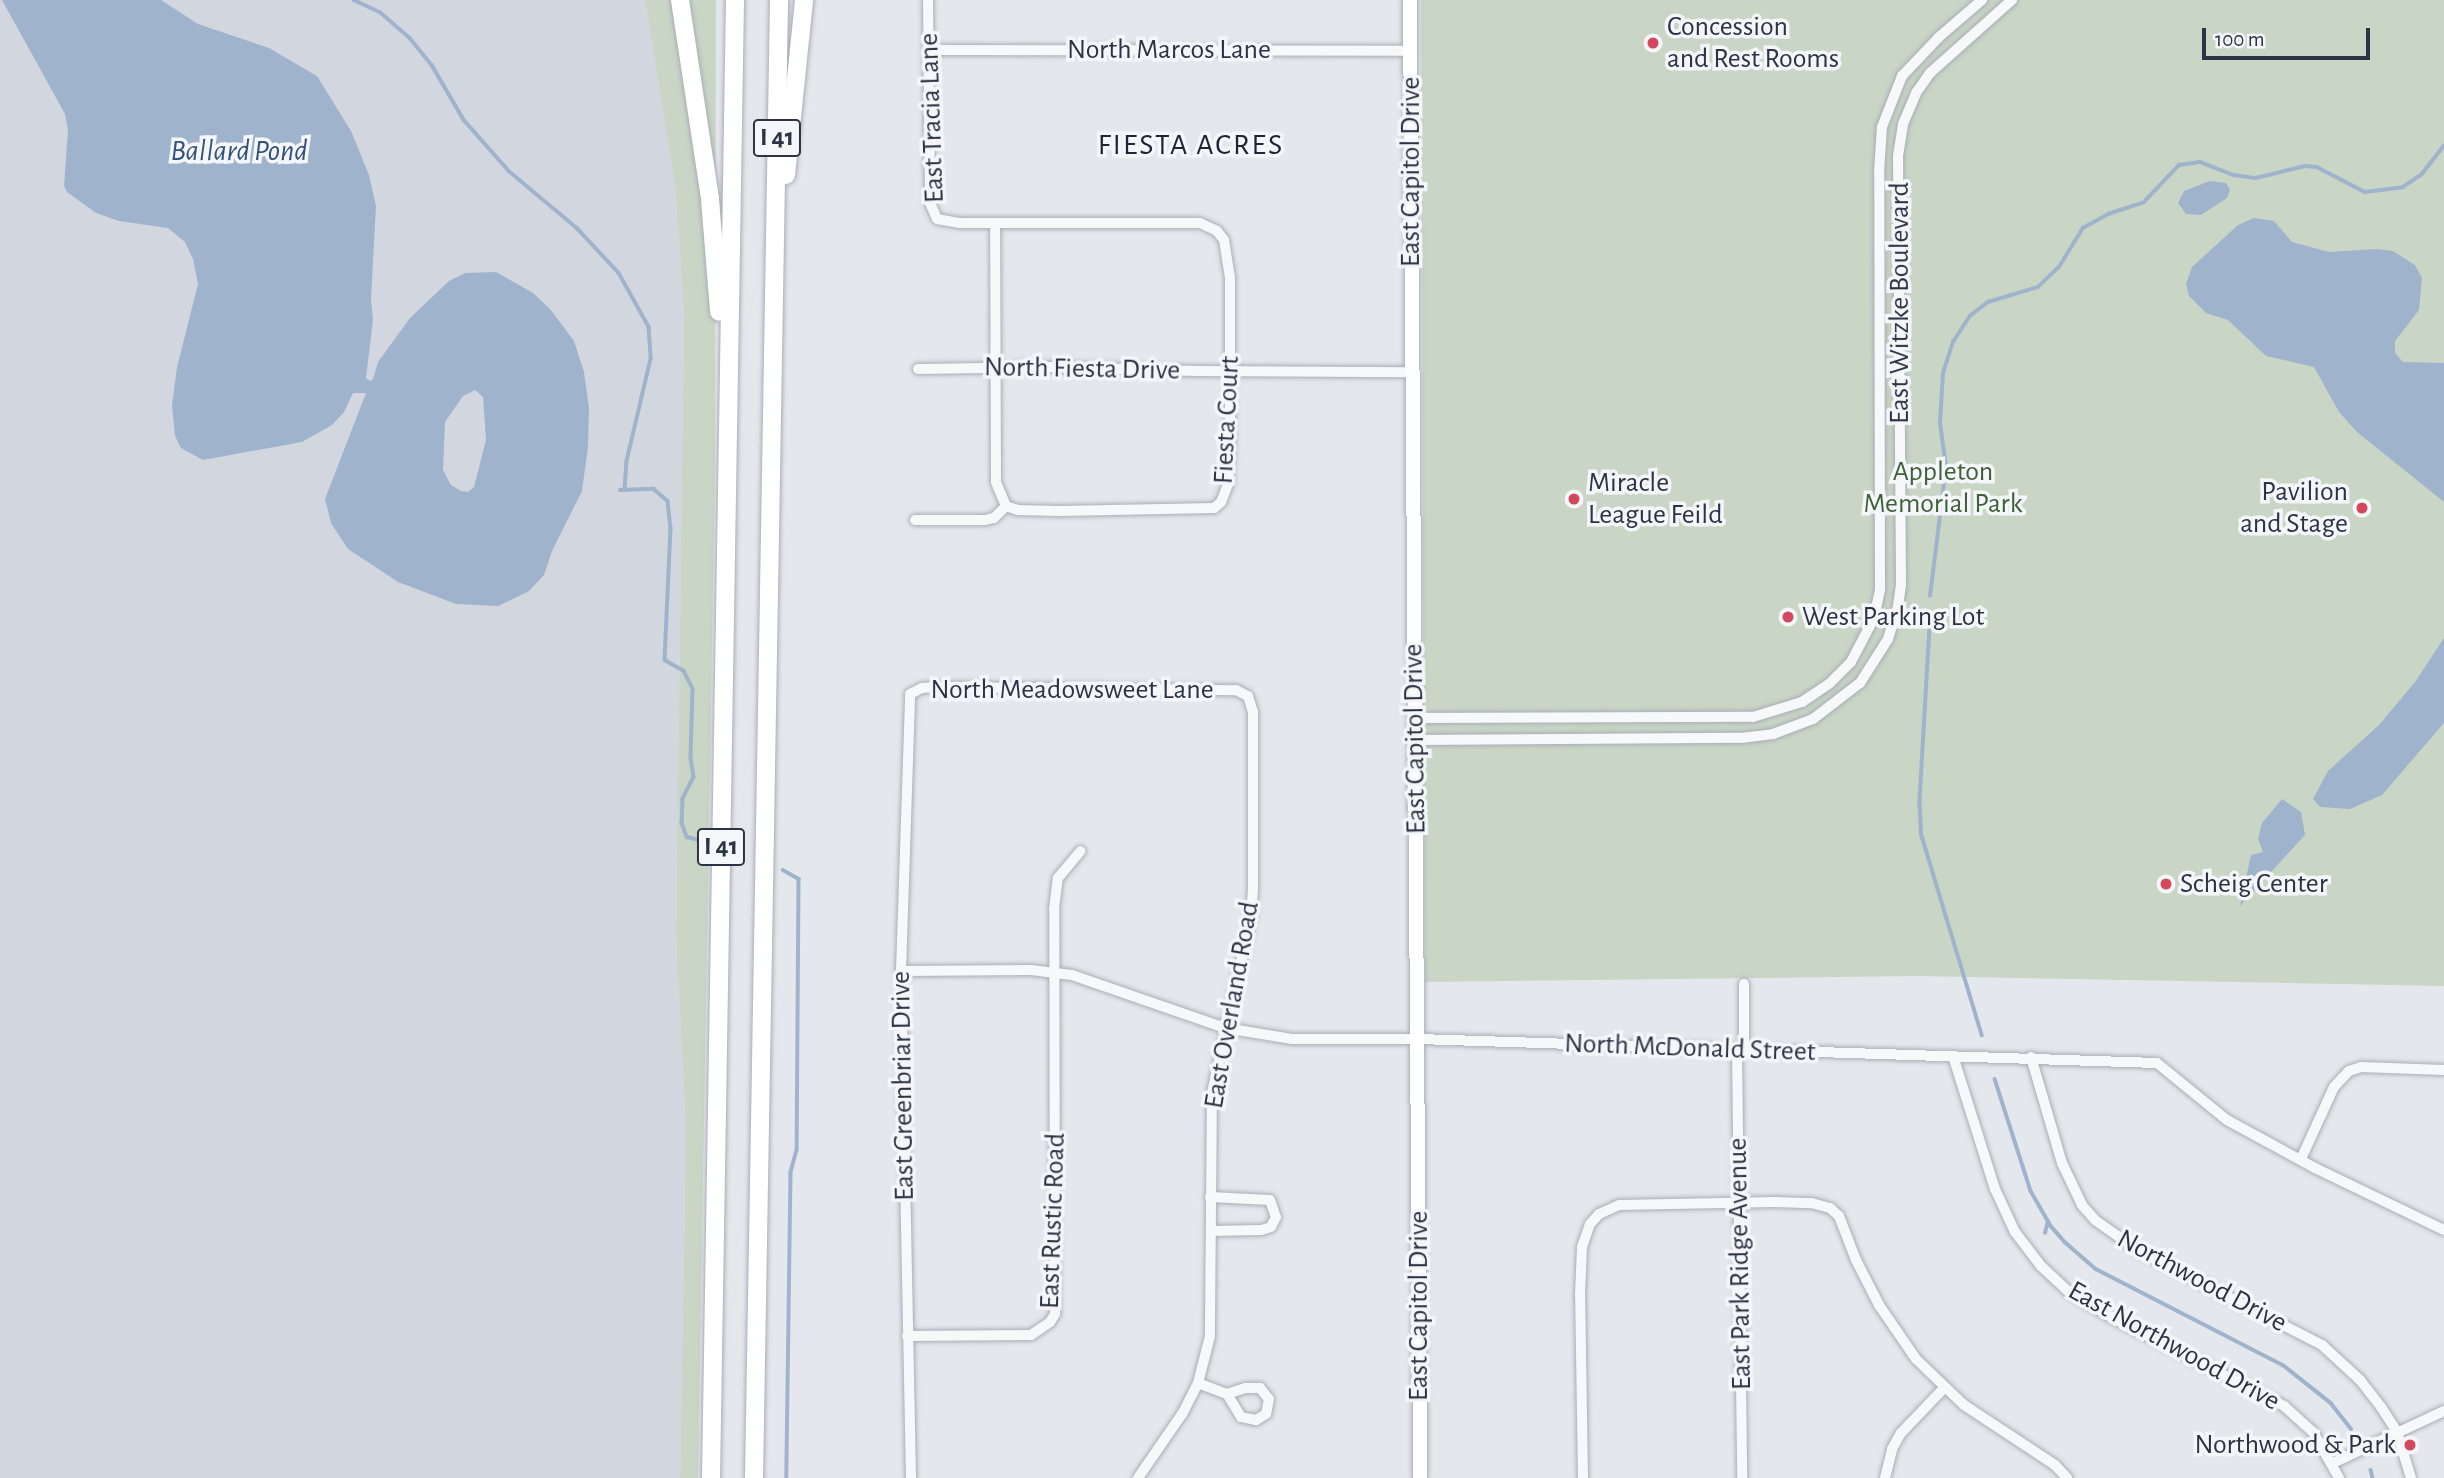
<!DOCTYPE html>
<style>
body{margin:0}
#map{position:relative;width:2444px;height:1478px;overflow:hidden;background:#e4e7ec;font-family:"Alegreya Sans",sans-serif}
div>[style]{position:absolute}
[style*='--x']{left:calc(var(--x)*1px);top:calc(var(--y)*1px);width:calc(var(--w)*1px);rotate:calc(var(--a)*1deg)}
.built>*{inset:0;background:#d2d6de}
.green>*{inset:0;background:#c9d6c5}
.water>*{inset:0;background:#9fb4cc}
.stream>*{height:3.5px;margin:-1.75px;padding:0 1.75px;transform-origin:1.75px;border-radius:1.75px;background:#9fb4cc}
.roads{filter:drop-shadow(0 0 2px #a9aeb7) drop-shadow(0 0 2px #a9aeb7)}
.street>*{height:10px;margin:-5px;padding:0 5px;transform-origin:5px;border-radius:5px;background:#f7f8fa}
.secondary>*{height:14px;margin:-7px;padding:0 7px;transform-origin:7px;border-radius:7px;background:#fff}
.highway>*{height:18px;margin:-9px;padding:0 9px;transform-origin:9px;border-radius:9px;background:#fff}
.dots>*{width:19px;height:19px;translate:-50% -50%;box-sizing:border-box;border:4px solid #f4f6f9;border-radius:50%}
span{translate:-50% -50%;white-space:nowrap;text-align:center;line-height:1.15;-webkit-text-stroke:7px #f4f6f9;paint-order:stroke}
.shield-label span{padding:2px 5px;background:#f4f6f9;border:2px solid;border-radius:5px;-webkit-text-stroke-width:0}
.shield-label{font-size:26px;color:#2b3445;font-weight:700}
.poi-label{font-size:28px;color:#2b3445}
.left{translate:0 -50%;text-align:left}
.right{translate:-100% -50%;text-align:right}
.street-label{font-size:28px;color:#2b3445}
.park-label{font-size:28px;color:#3f6138}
.neighbourhood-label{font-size:30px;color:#1d2536;letter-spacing:2px}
.water-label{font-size:30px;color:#34527a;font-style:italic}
.scale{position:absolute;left:2202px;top:28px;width:168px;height:32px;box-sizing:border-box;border:4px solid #2b3445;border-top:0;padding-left:9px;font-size:21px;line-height:24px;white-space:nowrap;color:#2b3445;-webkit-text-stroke:5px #f4f6f9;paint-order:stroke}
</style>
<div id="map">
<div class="built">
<div style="clip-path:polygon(0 0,645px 0,675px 184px,684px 314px,676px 935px,686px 1130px,680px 1478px,0 1478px)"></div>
</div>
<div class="green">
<div style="clip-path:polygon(645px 0,716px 0,715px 468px,698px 1478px,680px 1478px,686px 1130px,676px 935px,684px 314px,675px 184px)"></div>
<div style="clip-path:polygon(1421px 0,2444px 0,2444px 986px,1916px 976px,1425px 982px)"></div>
</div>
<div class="water">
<div style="clip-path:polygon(evenodd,2px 0,161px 0,198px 24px,269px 48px,317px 76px,351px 131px,369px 175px,376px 206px,371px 300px,373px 320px,366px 378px,370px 381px,373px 379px,378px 362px,410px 318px,449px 281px,465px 273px,496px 272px,533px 293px,550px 309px,574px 341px,584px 372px,589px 408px,588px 447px,582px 491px,552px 551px,544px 575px,529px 591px,498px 606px,456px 604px,398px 582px,348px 549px,331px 523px,325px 499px,366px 393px,353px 393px,344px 412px,332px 425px,302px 442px,203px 460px,181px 448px,175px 436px,172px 405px,177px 367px,198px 284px,193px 259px,185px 242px,168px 228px,119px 221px,96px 213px,67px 192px,64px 186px,68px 130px,65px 114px,2px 0,475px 390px,483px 397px,486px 440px,474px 487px,468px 492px,461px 491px,451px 485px,443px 470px,445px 422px,463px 396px,475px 390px)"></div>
<div style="clip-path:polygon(2210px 181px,2226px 183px,2230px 190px,2227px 198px,2201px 215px,2186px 214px,2178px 203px,2184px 191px)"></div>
<div style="clip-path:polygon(2254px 218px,2274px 221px,2292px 242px,2329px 252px,2376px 249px,2393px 251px,2415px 265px,2422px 278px,2419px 310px,2395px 341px,2395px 353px,2403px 362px,2444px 363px,2444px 502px,2357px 432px,2339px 412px,2314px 367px,2266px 356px,2228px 320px,2206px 313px,2189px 296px,2186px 284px,2192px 267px,2238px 225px)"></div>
<div style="clip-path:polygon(2444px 638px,2444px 723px,2382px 795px,2350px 809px,2320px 807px,2313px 799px,2328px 771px,2379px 725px,2415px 682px)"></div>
<div style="clip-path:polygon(2282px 799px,2301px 812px,2305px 835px,2240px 906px,2251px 855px,2263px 852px,2258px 839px,2262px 823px)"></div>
</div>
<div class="stream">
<div style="--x:354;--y:0;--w:29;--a:25"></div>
<div style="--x:380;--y:12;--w:40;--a:41"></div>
<div style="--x:410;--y:38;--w:35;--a:51"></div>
<div style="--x:432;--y:65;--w:64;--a:59.8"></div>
<div style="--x:464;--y:120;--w:68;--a:48.6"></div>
<div style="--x:509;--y:171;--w:89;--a:40"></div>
<div style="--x:577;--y:228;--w:62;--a:47"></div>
<div style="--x:619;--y:273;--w:62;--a:60.9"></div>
<div style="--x:649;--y:327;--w:32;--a:86"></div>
<div style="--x:651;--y:359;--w:105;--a:103.2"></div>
<div style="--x:627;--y:461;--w:29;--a:94"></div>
<div style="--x:620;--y:490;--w:34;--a:-2"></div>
<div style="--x:654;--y:489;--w:18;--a:41"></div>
<div style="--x:668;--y:501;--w:27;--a:84"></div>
<div style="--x:671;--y:528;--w:132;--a:92.6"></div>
<div style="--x:665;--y:660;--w:22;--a:30"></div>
<div style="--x:684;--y:671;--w:20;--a:63"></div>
<div style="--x:693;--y:689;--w:69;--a:91.7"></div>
<div style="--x:691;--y:758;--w:19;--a:81"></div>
<div style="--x:694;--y:777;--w:25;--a:117"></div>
<div style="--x:683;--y:799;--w:24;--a:92"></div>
<div style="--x:682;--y:823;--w:15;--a:70"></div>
<div style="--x:687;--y:837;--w:16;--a:14"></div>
<div style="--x:1930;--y:596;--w:130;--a:-82.9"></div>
<div style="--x:1946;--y:467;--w:44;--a:-97.8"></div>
<div style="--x:1940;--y:423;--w:50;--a:-86.6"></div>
<div style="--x:1943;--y:373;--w:33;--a:-72"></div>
<div style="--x:1953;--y:342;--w:31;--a:-57"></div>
<div style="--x:1970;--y:316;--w:23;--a:-38"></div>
<div style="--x:1988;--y:302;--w:52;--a:-16.7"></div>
<div style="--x:2038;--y:287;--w:29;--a:-44"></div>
<div style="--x:2059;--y:267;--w:46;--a:-58.4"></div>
<div style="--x:2083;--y:228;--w:29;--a:-29"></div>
<div style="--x:2108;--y:214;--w:38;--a:-18"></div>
<div style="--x:2144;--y:202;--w:51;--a:-46.6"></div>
<div style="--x:2179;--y:165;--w:21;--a:-8"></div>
<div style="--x:2200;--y:162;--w:36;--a:21"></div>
<div style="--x:2234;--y:175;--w:22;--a:8"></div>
<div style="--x:2256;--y:178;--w:50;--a:-13.8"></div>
<div style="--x:2305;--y:166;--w:12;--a:5"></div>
<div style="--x:2317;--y:167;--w:54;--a:27.5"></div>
<div style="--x:2365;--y:192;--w:38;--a:-7"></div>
<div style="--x:2403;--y:187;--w:22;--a:-34"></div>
<div style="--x:2421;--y:175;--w:37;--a:-52"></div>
<div style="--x:1930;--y:627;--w:176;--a:93.3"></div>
<div style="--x:1920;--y:803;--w:33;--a:87"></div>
<div style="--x:1922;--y:836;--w:208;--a:73.2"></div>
<div style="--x:783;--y:870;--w:18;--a:29"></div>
<div style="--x:799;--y:879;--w:271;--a:90.4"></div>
<div style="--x:797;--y:1150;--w:24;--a:105"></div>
<div style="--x:791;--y:1173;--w:305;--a:90.8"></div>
<div style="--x:1995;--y:1079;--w:118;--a:72.2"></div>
<div style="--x:2031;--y:1191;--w:40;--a:60.3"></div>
<div style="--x:2051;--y:1226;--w:21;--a:49"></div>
<div style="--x:2065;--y:1242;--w:41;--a:41.1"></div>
<div style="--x:2096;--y:1269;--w:210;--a:27.2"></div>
<div style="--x:2283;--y:1365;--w:61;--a:38.4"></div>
<div style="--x:2331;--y:1403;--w:33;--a:52"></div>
<div style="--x:2045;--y:1233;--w:12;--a:-76"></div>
<div style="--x:2371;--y:1470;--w:8;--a:76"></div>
</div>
<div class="roads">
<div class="street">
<div style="--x:928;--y:0;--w:203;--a:89.4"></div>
<div style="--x:930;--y:203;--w:17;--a:66"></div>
<div style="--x:937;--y:219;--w:22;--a:10"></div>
<div style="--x:959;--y:223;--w:241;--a:0"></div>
<div style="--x:1200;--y:223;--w:19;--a:25"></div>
<div style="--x:1217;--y:231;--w:11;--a:52"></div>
<div style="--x:1224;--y:240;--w:36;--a:81"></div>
<div style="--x:1230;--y:276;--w:173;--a:90"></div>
<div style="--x:1230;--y:449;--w:35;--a:93"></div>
<div style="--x:1228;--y:484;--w:19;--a:111"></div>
<div style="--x:1221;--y:502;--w:9;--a:139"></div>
<div style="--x:1214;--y:508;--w:155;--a:178.9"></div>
<div style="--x:1059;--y:511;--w:41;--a:-178.6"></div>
<div style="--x:1018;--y:510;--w:13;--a:-162"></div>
<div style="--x:1006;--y:506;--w:26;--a:-113"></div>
<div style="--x:996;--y:482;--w:258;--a:-90.2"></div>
<div style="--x:929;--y:50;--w:481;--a:0.1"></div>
<div style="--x:918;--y:369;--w:134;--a:-0.9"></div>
<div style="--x:1052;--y:367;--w:146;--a:1.6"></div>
<div style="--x:1198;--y:371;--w:215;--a:0.3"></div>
<div style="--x:915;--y:520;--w:70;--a:0"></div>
<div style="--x:985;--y:520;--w:9;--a:-13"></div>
<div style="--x:994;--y:518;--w:17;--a:-45"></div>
<div style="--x:1414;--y:718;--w:339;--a:-0.2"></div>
<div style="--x:1753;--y:717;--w:51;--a:-17"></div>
<div style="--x:1802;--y:702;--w:32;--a:-34"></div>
<div style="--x:1829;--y:684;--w:31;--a:-45"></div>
<div style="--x:1851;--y:662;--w:50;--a:-62.4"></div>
<div style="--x:1874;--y:618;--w:30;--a:-78"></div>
<div style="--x:1880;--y:589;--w:417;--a:-90.1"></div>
<div style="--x:1879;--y:172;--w:45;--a:-86.2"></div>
<div style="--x:1882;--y:127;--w:55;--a:-68.6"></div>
<div style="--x:1902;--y:76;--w:54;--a:-46.5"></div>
<div style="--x:1939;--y:37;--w:57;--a:-40.7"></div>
<div style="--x:1415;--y:740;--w:326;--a:-0.4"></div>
<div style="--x:1741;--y:738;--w:32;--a:-7"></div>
<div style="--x:1773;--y:734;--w:43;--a:-20.6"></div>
<div style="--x:1813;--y:719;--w:59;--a:-37.5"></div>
<div style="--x:1860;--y:683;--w:52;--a:-57.5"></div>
<div style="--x:1888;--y:639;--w:34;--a:-73"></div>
<div style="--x:1898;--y:606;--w:21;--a:-82"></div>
<div style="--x:1901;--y:585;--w:429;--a:-90.4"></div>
<div style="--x:1898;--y:156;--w:32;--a:-81"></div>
<div style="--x:1903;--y:124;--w:34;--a:-67"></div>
<div style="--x:1916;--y:93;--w:24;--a:-55"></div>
<div style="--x:1930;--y:73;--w:110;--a:-41.7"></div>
<div style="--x:901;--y:971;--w:130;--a:-0.4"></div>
<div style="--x:1031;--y:970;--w:41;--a:7"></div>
<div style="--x:1072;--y:975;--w:162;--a:19.1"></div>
<div style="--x:1225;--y:1028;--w:68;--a:9.3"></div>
<div style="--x:1292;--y:1039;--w:126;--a:0"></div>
<div style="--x:1418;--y:1039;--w:739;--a:1.86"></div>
<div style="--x:2157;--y:1063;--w:90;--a:39.2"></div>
<div style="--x:2227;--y:1120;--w:100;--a:28.6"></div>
<div style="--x:2315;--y:1168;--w:143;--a:25.7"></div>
<div style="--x:1744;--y:984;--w:66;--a:90"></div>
<div style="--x:1737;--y:1050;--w:428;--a:89.3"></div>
<div style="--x:1953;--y:1056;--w:139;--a:72.5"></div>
<div style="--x:1995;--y:1189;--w:47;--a:65.1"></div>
<div style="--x:2015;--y:1232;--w:43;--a:52.6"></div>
<div style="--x:2041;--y:1266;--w:38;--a:43"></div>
<div style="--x:2069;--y:1292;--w:49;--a:30.8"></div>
<div style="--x:2111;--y:1317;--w:195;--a:27.2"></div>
<div style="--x:2284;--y:1406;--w:39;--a:42"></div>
<div style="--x:2313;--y:1432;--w:53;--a:60.5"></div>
<div style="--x:2031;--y:1057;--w:110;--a:73.7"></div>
<div style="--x:2062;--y:1163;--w:47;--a:64.5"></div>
<div style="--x:2082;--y:1205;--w:20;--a:49"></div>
<div style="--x:2095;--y:1220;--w:54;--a:35.2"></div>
<div style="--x:2139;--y:1251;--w:206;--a:27.2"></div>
<div style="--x:2322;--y:1345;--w:52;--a:42.6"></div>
<div style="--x:2360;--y:1380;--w:34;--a:52"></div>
<div style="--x:2381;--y:1407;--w:30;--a:57"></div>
<div style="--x:2397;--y:1432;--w:48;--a:73.1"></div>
<div style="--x:2301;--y:1159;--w:79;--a:-65.4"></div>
<div style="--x:2334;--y:1087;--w:22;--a:-47"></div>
<div style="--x:2349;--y:1071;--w:13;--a:-18"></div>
<div style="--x:2361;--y:1067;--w:83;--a:2.1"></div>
<div style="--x:1210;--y:1197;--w:60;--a:2.9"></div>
<div style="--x:1270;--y:1200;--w:18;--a:71"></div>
<div style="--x:1276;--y:1217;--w:11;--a:117"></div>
<div style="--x:1271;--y:1227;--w:10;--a:163"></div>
<div style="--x:1261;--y:1230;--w:50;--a:178.9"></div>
<div style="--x:907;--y:1336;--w:124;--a:-0.5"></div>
<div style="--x:1031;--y:1335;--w:23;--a:-34"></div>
<div style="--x:1050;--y:1322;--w:9;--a:-58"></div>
<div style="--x:1055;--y:1314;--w:405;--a:-90.1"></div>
<div style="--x:1054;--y:909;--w:31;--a:-83"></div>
<div style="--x:1058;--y:878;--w:35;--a:-50"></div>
<div style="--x:1198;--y:1383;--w:31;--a:21"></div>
<div style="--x:1227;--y:1394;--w:20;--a:-18"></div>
<div style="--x:1246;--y:1388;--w:14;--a:0"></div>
<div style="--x:1260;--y:1388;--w:14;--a:51"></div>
<div style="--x:1269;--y:1399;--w:15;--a:101"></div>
<div style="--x:1266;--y:1414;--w:12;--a:149"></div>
<div style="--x:1256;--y:1420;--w:15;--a:-169"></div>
<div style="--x:1241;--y:1417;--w:27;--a:-121"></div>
<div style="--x:2333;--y:1463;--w:123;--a:-25.1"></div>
<div style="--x:911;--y:1478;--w:507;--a:-91.13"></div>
<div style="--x:901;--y:971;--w:277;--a:-88.1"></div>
<div style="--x:910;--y:694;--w:13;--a:-27"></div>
<div style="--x:922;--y:688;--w:15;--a:-4"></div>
<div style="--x:937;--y:687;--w:299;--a:0.6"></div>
<div style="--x:1236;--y:690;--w:13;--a:27"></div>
<div style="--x:1248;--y:696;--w:17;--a:73"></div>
<div style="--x:1253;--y:712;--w:176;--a:90"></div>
<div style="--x:1253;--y:888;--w:29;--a:94"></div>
<div style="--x:1251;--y:917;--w:180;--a:102.5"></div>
<div style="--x:1212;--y:1093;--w:243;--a:90.5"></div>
<div style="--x:1210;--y:1336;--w:49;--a:104.3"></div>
<div style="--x:1198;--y:1383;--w:35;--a:117"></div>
<div style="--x:1182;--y:1414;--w:78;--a:124.5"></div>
<div style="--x:1583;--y:1478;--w:183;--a:-90.9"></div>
<div style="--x:1580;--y:1295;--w:48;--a:-87.6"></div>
<div style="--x:1582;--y:1247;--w:24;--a:-71"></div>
<div style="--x:1590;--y:1224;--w:13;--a:-48"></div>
<div style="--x:1599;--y:1214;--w:22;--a:-24"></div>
<div style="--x:1619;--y:1205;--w:156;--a:-1.1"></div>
<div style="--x:1775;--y:1202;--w:37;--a:2"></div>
<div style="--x:1812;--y:1203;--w:19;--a:16"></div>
<div style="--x:1830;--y:1208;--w:12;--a:42"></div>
<div style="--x:1839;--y:1216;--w:47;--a:68.9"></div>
<div style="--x:1856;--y:1260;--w:51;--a:62.9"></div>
<div style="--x:1879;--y:1305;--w:65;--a:55.6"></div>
<div style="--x:1916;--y:1359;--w:66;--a:43.8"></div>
<div style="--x:1964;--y:1405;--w:109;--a:33.4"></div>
<div style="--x:2055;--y:1465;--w:18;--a:47"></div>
<div style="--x:1885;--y:1478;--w:30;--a:-76"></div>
<div style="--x:1892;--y:1449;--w:18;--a:-61"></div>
<div style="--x:1901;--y:1433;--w:62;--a:-46.3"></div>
</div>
<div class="secondary">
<div style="--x:1410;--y:0;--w:1478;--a:89.61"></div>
</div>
<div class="highway">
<div style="--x:680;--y:0;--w:201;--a:81.4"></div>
<div style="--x:710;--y:199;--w:113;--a:85.4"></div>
<div style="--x:786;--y:175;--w:176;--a:-84.1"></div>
<div style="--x:711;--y:1478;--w:1478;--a:-89.07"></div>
<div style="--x:754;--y:1478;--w:1478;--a:-89.03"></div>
</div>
</div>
<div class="dots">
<div style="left:1653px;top:43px;background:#d1495b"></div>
<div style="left:1574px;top:499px;background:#d1495b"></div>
<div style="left:2362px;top:508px;background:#d1495b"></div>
<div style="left:1788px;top:617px;background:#d1495b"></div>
<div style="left:2166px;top:884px;background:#d1495b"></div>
<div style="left:2410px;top:1445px;background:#d1495b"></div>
</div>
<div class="shield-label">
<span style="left:777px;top:138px">I 41</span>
<span style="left:721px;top:847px">I 41</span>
</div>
<div class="poi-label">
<span class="left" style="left:1667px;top:43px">Concession<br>and Rest Rooms</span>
<span class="left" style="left:1588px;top:499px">Miracle<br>League Feild</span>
<span class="right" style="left:2348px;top:508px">Pavilion<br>and Stage</span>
<span class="left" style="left:1802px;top:617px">West Parking Lot</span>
<span class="left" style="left:2180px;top:884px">Scheig Center</span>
<span class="right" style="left:2396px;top:1445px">Northwood &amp; Park</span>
</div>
<div class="street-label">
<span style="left:1169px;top:50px">North Marcos Lane</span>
<span style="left:932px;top:118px;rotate:-92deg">East Tracia Lane</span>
<span style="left:1411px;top:172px;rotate:-90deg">East Capitol Drive</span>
<span style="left:1900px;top:303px;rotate:-90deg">East Witzke Boulevard</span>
<span style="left:1082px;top:369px;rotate:1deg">North Fiesta Drive</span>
<span style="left:1227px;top:420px;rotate:-87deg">Fiesta Court</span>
<span style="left:1072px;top:690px">North Meadowsweet Lane</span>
<span style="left:1415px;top:739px;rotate:-91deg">East Capitol Drive</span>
<span style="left:1232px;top:1005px;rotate:-80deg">East Overland Road</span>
<span style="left:1690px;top:1048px;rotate:2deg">North McDonald Street</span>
<span style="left:903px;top:1086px;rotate:-91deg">East Greenbriar Drive</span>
<span style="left:1053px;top:1221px;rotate:-88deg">East Rustic Road</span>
<span style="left:1740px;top:1264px;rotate:-91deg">East Park Ridge Avenue</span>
<span style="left:2202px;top:1281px;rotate:28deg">Northwood Drive</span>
<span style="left:1419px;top:1306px;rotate:-90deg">East Capitol Drive</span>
<span style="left:2174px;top:1346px;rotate:29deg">East Northwood Drive</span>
</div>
<div class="park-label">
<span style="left:1943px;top:488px">Appleton<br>Memorial Park</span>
</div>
<div class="neighbourhood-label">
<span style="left:1191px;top:145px">FIESTA ACRES</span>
</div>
<div class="water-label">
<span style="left:239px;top:151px">Ballard Pond</span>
</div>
<div class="scale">100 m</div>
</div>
